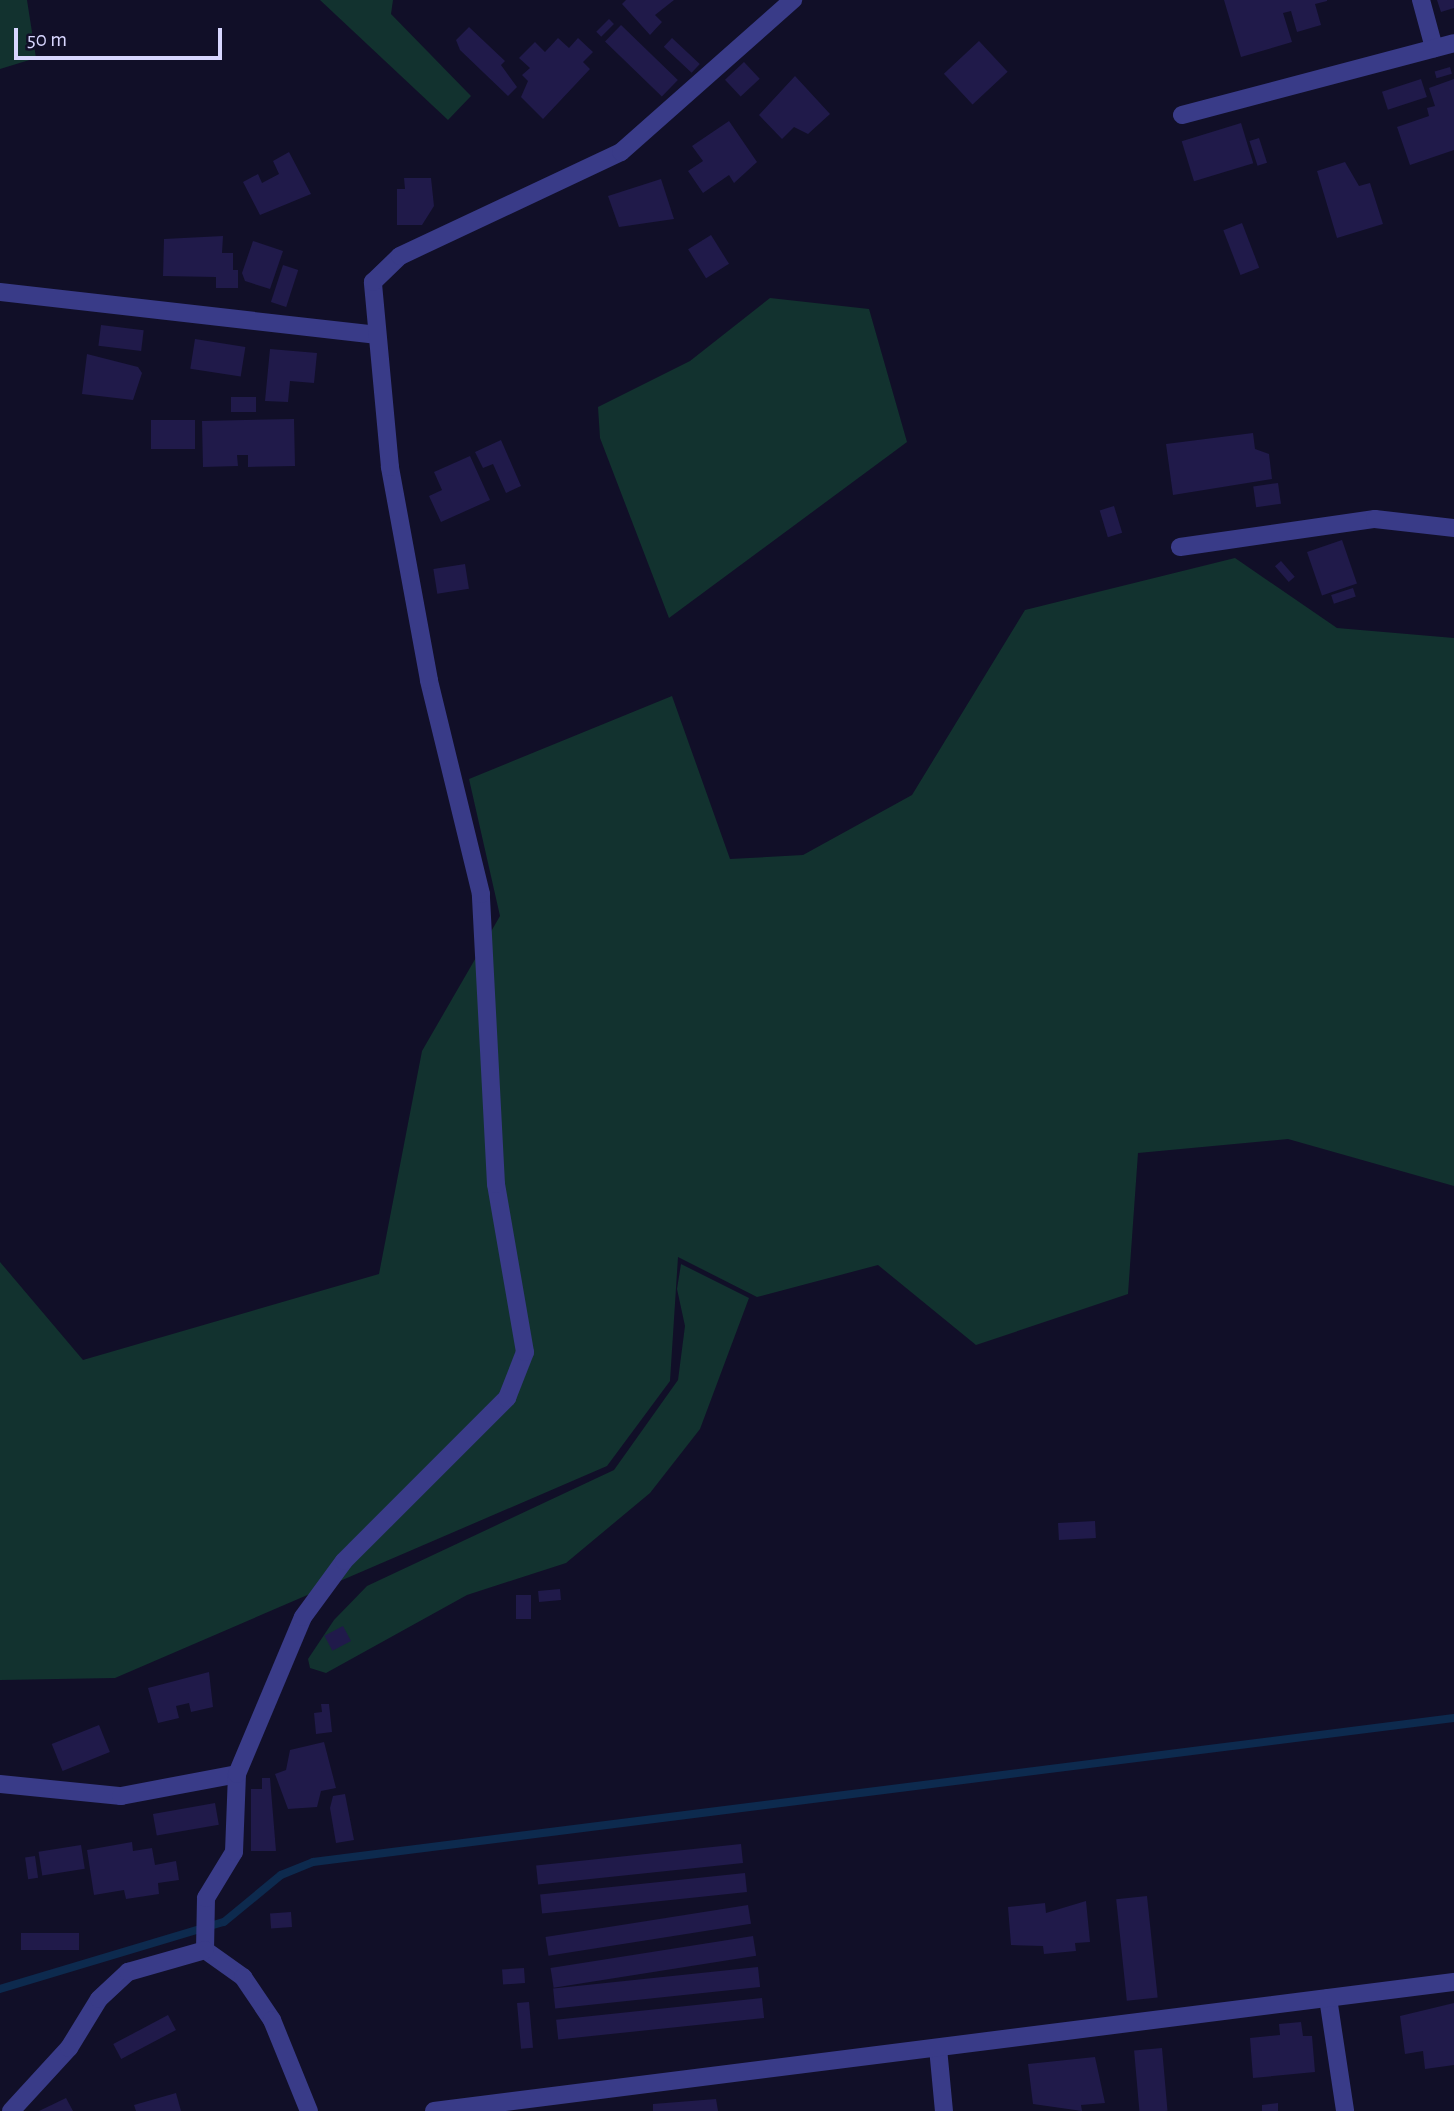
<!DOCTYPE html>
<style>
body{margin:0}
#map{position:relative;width:1454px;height:2111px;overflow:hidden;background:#110f28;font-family:"Alegreya Sans",sans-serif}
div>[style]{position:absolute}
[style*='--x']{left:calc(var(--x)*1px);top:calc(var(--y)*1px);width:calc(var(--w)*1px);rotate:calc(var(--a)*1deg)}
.green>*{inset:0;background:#12322f}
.stream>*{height:8px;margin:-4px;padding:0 4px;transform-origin:4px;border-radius:4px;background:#0d2a4e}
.building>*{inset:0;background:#201a4a;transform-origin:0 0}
.minor>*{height:18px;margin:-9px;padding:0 9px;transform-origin:9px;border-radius:9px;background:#393b88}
span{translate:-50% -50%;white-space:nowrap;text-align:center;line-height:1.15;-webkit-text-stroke:5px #110f28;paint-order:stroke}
.scale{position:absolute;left:14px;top:28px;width:208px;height:32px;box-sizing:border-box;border:4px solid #d8d6ff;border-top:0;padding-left:9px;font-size:21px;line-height:24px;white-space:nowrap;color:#d8d6ff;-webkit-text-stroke:5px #110f28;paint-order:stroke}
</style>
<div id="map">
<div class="green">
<div style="clip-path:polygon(0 0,27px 0,36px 58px,0 69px)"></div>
<div style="clip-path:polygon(320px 0,393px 0,391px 14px,471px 96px,448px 120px)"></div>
<div style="clip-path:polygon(770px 298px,869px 309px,907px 442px,669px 618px,600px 438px,598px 407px,690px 361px)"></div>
<div style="clip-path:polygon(1235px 558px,1337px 628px,1454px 638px,1454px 1186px,1288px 1139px,1138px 1153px,1128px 1294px,976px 1345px,878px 1265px,757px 1297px,678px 1257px,670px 1381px,607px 1466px,115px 1678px,0 1680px,0 1262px,83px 1360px,379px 1274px,422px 1051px,500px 916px,469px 779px,672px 696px,730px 859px,803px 855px,912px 795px,1025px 610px)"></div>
<div style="clip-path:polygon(681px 1264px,749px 1298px,700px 1429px,650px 1493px,566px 1563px,467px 1595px,326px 1673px,310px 1668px,308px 1659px,334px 1620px,367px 1586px,614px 1470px,678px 1380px,685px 1326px,677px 1289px)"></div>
</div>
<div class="stream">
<div style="--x:0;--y:1989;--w:234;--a:-16.7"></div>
<div style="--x:224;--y:1922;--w:74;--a:-39.5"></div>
<div style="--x:281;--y:1875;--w:35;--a:-22"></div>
<div style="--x:313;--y:1862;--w:1150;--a:-7.19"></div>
</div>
<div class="building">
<div style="clip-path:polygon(626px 0,674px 0,655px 15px,662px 22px,650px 35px,622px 4px)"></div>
<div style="clip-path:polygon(1224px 0,1327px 0,1327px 1px,1315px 4px,1321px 25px,1297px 32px,1291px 11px,1283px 13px,1292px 42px,1241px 57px)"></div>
<div style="clip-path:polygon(1437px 0,1454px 0,1454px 8px,1441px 12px)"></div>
<div style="left:609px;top:19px;width:7px;height:18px;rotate:45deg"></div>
<div style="left:621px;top:25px;width:79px;height:23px;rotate:44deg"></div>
<div style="clip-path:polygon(469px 27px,505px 61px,501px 65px,517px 87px,508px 96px,460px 50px,456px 40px)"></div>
<div style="clip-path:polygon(558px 38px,569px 48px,578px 38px,593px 52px,583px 62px,590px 69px,543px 119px,521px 97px,528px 81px,522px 75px,530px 68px,519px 58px,535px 42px,545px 52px)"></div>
<div style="left:672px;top:38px;width:38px;height:12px;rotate:43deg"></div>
<div style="left:979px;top:41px;width:42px;height:48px;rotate:47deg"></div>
<div style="left:744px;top:62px;width:23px;height:26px;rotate:47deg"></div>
<div style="left:1450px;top:67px;width:7px;height:16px;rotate:74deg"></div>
<div style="clip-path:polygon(795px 76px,830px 114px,808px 134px,794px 127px,782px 139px,759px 115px)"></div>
<div style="left:1421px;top:79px;width:19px;height:41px;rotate:72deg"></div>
<div style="clip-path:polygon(1454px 79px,1454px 150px,1410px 165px,1397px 127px,1429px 116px,1427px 108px,1435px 106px,1429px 88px)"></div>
<div style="clip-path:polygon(729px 121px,757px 162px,734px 183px,729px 175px,703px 193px,688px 171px,703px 161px,692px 146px)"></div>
<div style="left:1241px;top:123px;width:42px;height:62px;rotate:73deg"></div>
<div style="left:1259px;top:138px;width:26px;height:10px;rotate:72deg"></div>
<div style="clip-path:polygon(289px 152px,311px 194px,260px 215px,243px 182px,258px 174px,262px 183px,279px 174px,273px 161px)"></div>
<div style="clip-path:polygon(1345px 162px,1359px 186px,1370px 183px,1383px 224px,1337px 238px,1317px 171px)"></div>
<div style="clip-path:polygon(404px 178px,431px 178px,434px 206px,422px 225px,397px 225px,397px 189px,405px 189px)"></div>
<div style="clip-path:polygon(661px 179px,674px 219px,619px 227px,608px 196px)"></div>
<div style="left:1242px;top:223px;width:48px;height:20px;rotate:69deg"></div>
<div style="left:711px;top:235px;width:34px;height:27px;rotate:58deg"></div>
<div style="clip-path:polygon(223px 236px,222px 253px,233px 253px,233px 270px,238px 270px,238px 288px,216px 288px,216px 277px,163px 276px,164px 239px)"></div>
<div style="clip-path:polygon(253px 241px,283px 251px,270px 289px,245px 281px,242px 273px)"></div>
<div style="left:283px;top:265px;width:16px;height:39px;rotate:18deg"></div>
<div style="left:101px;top:325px;width:43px;height:21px;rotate:7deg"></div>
<div style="left:195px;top:339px;width:51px;height:30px;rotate:9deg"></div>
<div style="clip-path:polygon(270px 349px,317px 353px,314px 383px,290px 381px,288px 402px,265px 401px)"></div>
<div style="clip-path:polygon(87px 354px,138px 367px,142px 373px,133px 400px,82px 394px)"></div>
<div style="left:231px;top:397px;width:25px;height:15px"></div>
<div style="clip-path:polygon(294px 419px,295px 466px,248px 467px,248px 455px,237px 455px,238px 466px,203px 467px,202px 421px)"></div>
<div style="left:195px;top:420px;width:29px;height:44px;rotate:90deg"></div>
<div style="clip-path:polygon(1253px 433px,1255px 449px,1269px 454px,1272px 479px,1173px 495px,1166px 444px)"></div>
<div style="clip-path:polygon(501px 440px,521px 486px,506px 493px,493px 464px,483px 468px,475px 452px)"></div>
<div style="clip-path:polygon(470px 456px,490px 500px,441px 522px,429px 496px,442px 490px,434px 472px)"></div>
<div style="left:1278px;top:483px;width:21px;height:25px;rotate:82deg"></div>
<div style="left:1114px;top:506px;width:28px;height:15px;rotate:73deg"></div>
<div style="left:1342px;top:540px;width:46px;height:37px;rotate:71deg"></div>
<div style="left:1281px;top:561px;width:21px;height:8px;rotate:49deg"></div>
<div style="left:465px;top:564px;width:25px;height:32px;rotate:81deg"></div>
<div style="left:1353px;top:588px;width:9px;height:23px;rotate:72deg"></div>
<div style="left:1095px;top:1521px;width:17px;height:37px;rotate:87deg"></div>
<div style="left:560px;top:1589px;width:11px;height:22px;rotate:85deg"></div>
<div style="left:516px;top:1595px;width:15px;height:24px"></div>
<div style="left:343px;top:1626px;width:17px;height:21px;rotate:62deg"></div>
<div style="clip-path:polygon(209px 1672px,213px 1707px,191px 1712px,189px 1703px,176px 1706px,179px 1718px,158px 1723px,148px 1688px)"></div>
<div style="clip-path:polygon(321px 1704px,329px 1704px,332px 1732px,316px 1734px,314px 1713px,322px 1712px)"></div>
<div style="left:99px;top:1725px;width:29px;height:51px;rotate:68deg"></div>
<div style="clip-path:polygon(324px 1742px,336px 1788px,321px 1791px,317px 1807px,288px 1809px,275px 1774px,286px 1770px,290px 1750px)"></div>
<div style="clip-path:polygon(262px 1778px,270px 1778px,276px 1851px,251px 1851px,251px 1789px,262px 1789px)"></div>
<div style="clip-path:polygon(345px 1794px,354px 1840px,336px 1843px,330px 1808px,333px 1796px)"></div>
<div style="left:215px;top:1803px;width:22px;height:63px;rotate:80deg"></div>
<div style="clip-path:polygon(132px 1842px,133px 1851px,152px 1848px,155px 1865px,176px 1861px,179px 1880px,158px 1883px,159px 1894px,126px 1899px,124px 1890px,94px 1895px,87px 1850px)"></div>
<div style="left:741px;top:1844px;width:19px;height:206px;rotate:84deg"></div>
<div style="left:81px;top:1845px;width:24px;height:43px;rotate:81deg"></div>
<div style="left:35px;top:1856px;width:22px;height:10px;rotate:82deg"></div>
<div style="left:745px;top:1873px;width:19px;height:206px;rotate:84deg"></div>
<div style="left:1147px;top:1896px;width:102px;height:31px;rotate:84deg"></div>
<div style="clip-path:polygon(1086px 1901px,1090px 1942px,1075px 1943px,1076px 1951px,1044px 1954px,1043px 1946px,1011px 1945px,1008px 1907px,1045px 1903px,1046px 1913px)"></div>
<div style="left:748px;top:1905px;width:19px;height:205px;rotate:81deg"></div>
<div style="left:291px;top:1912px;width:15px;height:21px;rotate:86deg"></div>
<div style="left:21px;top:1933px;width:58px;height:17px"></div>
<div style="left:753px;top:1936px;width:20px;height:205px;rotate:81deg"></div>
<div style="left:758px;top:1967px;width:20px;height:206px;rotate:84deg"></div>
<div style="left:524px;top:1968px;width:15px;height:22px;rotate:86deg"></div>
<div style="left:762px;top:1998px;width:20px;height:207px;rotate:84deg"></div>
<div style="left:529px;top:2002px;width:46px;height:12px;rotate:85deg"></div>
<div style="clip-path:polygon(1454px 2003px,1454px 2065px,1425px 2069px,1423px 2051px,1405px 2054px,1400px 2016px)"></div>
<div style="left:168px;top:2015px;width:17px;height:62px;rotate:62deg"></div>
<div style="clip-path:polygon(1301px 2022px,1303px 2036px,1312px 2036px,1315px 2072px,1253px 2078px,1250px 2038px,1280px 2035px,1279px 2024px)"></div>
<div style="left:1162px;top:2048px;width:63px;height:28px;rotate:85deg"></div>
<div style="clip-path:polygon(1095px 2057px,1105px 2103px,1081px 2105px,1082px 2111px,1033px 2104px,1028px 2064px)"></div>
<div style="clip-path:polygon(176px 2093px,181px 2111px,136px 2111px,134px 2105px)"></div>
<div style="clip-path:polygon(66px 2098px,73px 2111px,39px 2111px)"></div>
<div style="clip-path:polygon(716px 2099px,718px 2111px,653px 2111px,653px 2104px)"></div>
<div style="clip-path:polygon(1278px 2103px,1278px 2111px,1262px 2111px,1262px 2105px)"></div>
</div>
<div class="minor">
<div style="--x:1421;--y:0;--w:50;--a:74.8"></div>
<div style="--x:1182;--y:115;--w:281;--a:-14.8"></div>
<div style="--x:0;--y:292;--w:378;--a:6.5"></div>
<div style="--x:1180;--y:547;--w:197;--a:-8.2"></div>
<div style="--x:1375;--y:519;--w:80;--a:6.5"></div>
<div style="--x:0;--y:1784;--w:122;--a:5.7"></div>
<div style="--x:121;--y:1796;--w:118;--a:-10.7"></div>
<div style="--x:205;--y:1950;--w:52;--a:-88.9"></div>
<div style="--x:206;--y:1898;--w:54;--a:-58.7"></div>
<div style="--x:234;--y:1852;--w:78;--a:-87.8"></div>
<div style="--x:237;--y:1774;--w:170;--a:-67.2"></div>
<div style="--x:303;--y:1617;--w:69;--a:-53.8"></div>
<div style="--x:344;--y:1561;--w:231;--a:-45"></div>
<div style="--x:507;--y:1398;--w:49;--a:-68.6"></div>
<div style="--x:525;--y:1352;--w:170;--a:-99.8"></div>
<div style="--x:496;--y:1184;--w:290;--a:-93"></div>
<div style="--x:481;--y:894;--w:220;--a:-103.7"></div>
<div style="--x:429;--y:680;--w:217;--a:-100.4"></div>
<div style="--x:390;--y:467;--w:186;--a:-95.3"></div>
<div style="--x:373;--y:282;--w:37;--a:-44"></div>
<div style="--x:400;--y:256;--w:244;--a:-25.2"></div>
<div style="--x:621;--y:152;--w:230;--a:-41.5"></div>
<div style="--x:205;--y:1950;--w:47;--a:35.4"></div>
<div style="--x:243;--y:1977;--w:52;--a:56"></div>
<div style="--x:272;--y:2020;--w:98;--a:67.9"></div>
<div style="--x:1328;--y:1998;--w:114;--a:81.4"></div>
<div style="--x:938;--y:2048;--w:63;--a:84.6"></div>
<div style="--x:11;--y:2111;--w:86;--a:-47.4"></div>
<div style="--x:69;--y:2048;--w:57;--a:-58.5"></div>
<div style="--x:99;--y:1999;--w:40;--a:-43"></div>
<div style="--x:128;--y:1972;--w:80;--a:-15.9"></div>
<div style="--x:434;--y:2111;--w:1028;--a:-7.21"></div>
</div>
<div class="scale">50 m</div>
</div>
